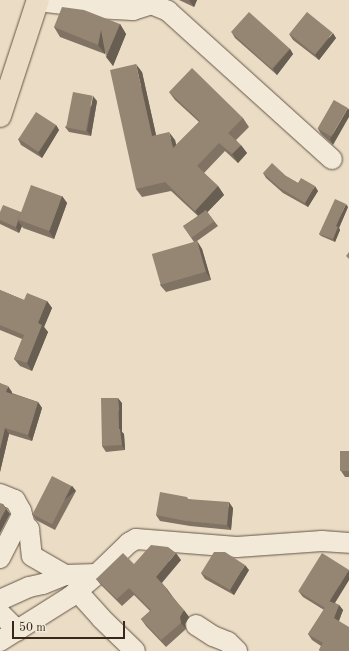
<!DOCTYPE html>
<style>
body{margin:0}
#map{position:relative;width:349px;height:651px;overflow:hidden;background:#ebddc5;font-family:"Old Standard TT",serif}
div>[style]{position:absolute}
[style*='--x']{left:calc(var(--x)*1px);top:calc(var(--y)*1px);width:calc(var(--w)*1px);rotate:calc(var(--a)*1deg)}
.roads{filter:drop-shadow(0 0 1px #655546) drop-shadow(0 0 1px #655546)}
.minor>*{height:20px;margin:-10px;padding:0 10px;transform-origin:10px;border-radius:10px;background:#f2e9d9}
.major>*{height:22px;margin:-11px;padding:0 11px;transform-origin:11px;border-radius:11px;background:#ebddc5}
.wall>*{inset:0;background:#807364}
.shaded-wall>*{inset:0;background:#685e51;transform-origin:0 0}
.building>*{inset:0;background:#958674;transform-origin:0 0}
span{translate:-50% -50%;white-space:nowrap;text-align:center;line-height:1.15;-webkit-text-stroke:3px #f2e9d9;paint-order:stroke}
.scale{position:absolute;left:12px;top:621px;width:113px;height:18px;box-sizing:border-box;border:2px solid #38281c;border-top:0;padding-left:5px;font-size:12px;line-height:14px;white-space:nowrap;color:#38281c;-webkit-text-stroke:3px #f2e9d9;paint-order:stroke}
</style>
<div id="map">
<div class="roads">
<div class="minor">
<div style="--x:38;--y:1;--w:57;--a:7"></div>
<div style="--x:95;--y:8;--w:38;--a:3"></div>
<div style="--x:133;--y:10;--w:19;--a:-18"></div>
<div style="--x:151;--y:4;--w:18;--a:22"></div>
<div style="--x:168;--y:11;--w:221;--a:42.1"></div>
<div style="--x:0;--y:494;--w:16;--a:22"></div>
<div style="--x:15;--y:500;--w:13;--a:61"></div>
<div style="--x:21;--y:511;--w:15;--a:74"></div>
<div style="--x:25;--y:525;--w:6;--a:45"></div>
<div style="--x:29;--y:529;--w:27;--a:84"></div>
<div style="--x:32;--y:556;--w:38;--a:30"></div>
<div style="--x:0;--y:558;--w:48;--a:-62.9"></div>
<div style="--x:77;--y:591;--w:36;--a:48"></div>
<div style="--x:101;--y:618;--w:47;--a:44.1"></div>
<div style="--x:0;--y:600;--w:32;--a:-24"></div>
<div style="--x:29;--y:587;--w:14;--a:-12"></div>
<div style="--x:43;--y:584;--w:24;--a:-22"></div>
<div style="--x:65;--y:575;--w:32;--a:-2"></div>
<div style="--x:97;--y:574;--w:45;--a:-44.1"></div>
<div style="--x:129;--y:543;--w:8;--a:-30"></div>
<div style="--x:136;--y:539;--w:101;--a:4.5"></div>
<div style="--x:237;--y:547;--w:85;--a:-4"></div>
<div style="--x:322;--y:541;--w:27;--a:4"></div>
<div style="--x:0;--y:613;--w:25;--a:45"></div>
<div style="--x:196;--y:625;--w:20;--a:33"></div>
<div style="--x:213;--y:636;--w:16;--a:22"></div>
<div style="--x:228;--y:642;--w:13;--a:45"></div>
<div style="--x:0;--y:641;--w:83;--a:-32.2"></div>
<div style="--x:70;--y:597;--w:35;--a:-40"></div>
</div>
<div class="major">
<div style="--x:0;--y:116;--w:122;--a:-71.9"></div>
</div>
</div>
<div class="wall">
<div style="clip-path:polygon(179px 0,197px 0,194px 7px)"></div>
<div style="clip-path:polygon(120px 24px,126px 34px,113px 66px,105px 51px,105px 54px,60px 37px,54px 27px)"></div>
<div style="clip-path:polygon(232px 33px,290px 49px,293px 54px,277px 75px,235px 38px)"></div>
<div style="clip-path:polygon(289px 34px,336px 38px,319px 60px,293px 40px)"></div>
<div style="clip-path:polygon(142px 72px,156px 135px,175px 140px,176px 145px,199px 122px,175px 100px,169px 92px,243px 118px,249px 127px,236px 140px,247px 153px,238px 163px,225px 151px,204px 173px,218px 186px,224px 195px,207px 212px,218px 226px,197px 241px,202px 249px,211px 280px,166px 292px,160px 285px,194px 242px,183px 226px,198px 216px,171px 191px,142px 197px,136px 189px)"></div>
<div style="clip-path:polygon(334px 100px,333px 145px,321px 134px,318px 129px)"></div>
<div style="clip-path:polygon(97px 101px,91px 136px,69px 132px,65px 127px)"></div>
<div style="clip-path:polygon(56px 125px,59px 130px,42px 158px,21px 145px,18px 139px)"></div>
<div style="clip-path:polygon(263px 173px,286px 176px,298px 183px,318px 191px,308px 207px,283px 193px,266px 178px)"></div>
<div style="clip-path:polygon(62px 196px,67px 203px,54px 239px,23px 228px,22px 226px,19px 233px,0 224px,0 212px,21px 212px)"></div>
<div style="clip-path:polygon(348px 207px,339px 228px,340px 230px,335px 242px,321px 236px,319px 234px)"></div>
<div style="clip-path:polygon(0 290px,24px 300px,47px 301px,52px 308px,44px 327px,48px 332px,32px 371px,20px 366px,14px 359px,22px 339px,0 330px)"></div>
<div style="clip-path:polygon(0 383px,12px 392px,12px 393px,38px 402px,42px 408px,32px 441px,9px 434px,0 472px)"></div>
<div style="clip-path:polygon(122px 403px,122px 432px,124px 434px,125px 450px,106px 452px,102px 446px)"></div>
<div style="clip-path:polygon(349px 451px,349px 477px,345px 477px,341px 471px)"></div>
<div style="clip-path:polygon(72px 486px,76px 491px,55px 530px,36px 520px,32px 514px)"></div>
<div style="clip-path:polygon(187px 497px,188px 499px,233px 508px,231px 530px,190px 526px,160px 521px,156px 515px)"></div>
<div style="clip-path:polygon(181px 560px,162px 583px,168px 590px,173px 597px,189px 617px,185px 624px,186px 629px,166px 647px,146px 626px,141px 619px,150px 611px,134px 595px,122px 606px,101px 585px,96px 579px,134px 564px)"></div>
<div style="clip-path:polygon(249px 570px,234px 595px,205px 579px,201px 573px)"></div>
<div style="clip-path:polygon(349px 570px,349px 580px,335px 603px,339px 605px,343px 610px,339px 621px,349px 651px,320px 651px,319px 650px,321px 646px,312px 640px,308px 634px,324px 610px,303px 597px,299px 592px)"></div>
</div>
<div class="shaded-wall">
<div style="clip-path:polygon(189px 0,197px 0,194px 7px)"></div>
<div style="clip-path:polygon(120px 24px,126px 34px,113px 66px,106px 57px)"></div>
<div style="clip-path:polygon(101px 30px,107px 39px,105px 54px,98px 45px)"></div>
<div style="clip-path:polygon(333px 33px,336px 38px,319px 60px,315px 55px)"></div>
<div style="clip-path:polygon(290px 49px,293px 54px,277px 75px,273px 69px)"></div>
<div style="clip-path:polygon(136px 64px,142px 72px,158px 144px,152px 136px)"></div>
<div style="clip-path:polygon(93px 96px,97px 101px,91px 136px,87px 131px)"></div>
<div style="clip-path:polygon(348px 108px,349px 110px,349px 117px,333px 145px,330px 139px)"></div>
<div style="clip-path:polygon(56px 125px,59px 130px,42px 158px,38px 152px)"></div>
<div style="clip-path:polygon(169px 132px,175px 140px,179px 157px,173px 148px)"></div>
<div style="clip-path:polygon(241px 145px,247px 153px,238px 163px,232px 154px)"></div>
<div style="clip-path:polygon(218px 186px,224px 195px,201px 219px,195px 211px)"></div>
<div style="clip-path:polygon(315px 186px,318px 191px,308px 207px,305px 203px)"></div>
<div style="clip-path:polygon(62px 196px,67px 203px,54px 239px,49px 231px)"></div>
<div style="clip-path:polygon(346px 204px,348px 207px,339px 228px,340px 230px,335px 242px,333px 239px,336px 226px)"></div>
<div style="clip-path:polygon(18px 221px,22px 226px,19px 233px,16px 227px)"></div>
<div style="clip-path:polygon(197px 241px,202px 249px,211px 280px,206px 272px)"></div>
<div style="clip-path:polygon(47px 301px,52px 308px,44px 327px,48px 332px,32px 371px,27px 363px,38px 323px)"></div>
<div style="clip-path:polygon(8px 386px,12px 392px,10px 398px,6px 392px)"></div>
<div style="clip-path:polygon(118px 398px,122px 403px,122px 432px,124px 434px,125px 450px,122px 445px,119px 429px)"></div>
<div style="clip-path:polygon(38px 402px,42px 408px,32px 441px,28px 435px)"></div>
<div style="clip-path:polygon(5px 428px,9px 434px,0 472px,0 449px)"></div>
<div style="left:72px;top:486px;width:6px;height:44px;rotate:51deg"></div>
<div style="clip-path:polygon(229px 502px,233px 508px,231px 530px,227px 525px)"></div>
<div style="clip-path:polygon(3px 504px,10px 514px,0 533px,0 520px)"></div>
<div style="clip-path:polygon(176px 553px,181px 560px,161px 583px,156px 577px)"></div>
<div style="clip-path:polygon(245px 565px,249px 570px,234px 595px,230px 590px)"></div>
<div style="clip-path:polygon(349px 570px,349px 580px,329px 612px,325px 607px)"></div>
<div style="clip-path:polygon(339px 605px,343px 610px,338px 623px,334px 618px)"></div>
<div style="clip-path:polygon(184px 610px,189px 617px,185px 624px,186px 629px,181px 623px,180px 617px)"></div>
</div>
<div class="building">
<div style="clip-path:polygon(62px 7px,84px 10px,120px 24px,106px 57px,101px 30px,98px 45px,54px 27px)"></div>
<div style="left:249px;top:12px;width:55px;height:27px;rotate:42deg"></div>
<div style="left:307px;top:12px;width:33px;height:28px;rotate:39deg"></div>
<div style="clip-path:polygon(136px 64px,152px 136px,169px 132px,173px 148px,200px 121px,169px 92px,192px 68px,243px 118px,228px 133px,241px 145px,232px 154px,219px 143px,197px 166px,218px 186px,195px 211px,165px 182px,136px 189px,110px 70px)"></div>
<div style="left:73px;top:92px;width:20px;height:36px;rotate:11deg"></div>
<div style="left:334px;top:100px;width:16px;height:33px;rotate:30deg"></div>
<div style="left:36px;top:112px;width:24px;height:32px;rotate:33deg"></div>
<div style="clip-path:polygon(272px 163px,286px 176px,298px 183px,301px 178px,315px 186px,305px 203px,280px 188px,263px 173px)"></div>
<div style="left:31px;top:185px;width:33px;height:37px;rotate:20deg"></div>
<div style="clip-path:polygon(335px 199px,346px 204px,336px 226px,338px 227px,333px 239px,319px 234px)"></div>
<div style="clip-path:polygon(3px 205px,21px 212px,18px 220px,18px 221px,16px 227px,0 220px,0 212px)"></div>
<div style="left:206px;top:210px;width:14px;height:28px;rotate:54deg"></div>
<div style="left:197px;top:241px;width:32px;height:47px;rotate:74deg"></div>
<div style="clip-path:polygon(349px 252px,349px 259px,346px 256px)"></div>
<div style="clip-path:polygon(0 290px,24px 300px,27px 293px,47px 301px,38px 323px,42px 325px,27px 363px,14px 359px,24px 335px,0 325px)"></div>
<div style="clip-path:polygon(0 383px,8px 386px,6px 392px,38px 402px,28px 435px,5px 428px,0 449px)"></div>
<div style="clip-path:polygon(101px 398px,118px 398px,119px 429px,120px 429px,122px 445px,102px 446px)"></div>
<div style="left:340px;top:451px;width:9px;height:20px"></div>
<div style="left:52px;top:476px;width:22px;height:43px;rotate:27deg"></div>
<div style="clip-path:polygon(160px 492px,187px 497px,187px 499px,229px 502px,227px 525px,186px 521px,156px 515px)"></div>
<div style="clip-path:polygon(0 503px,3px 504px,6px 509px,0 520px)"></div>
<div style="clip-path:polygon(151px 545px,168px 547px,176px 553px,156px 577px,168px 590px,167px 591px,184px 610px,180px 617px,181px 623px,161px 640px,141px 619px,151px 610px,129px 588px,117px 599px,96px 579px,123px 553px,134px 564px)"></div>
<div style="clip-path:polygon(214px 552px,225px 552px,245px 565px,230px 590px,201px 573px)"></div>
<div style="left:322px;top:553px;width:32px;height:45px;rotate:32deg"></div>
<div style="clip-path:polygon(329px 601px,339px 605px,334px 618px,349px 627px,349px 651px,321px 651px,319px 650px,323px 643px,308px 634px)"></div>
</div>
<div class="scale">50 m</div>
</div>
